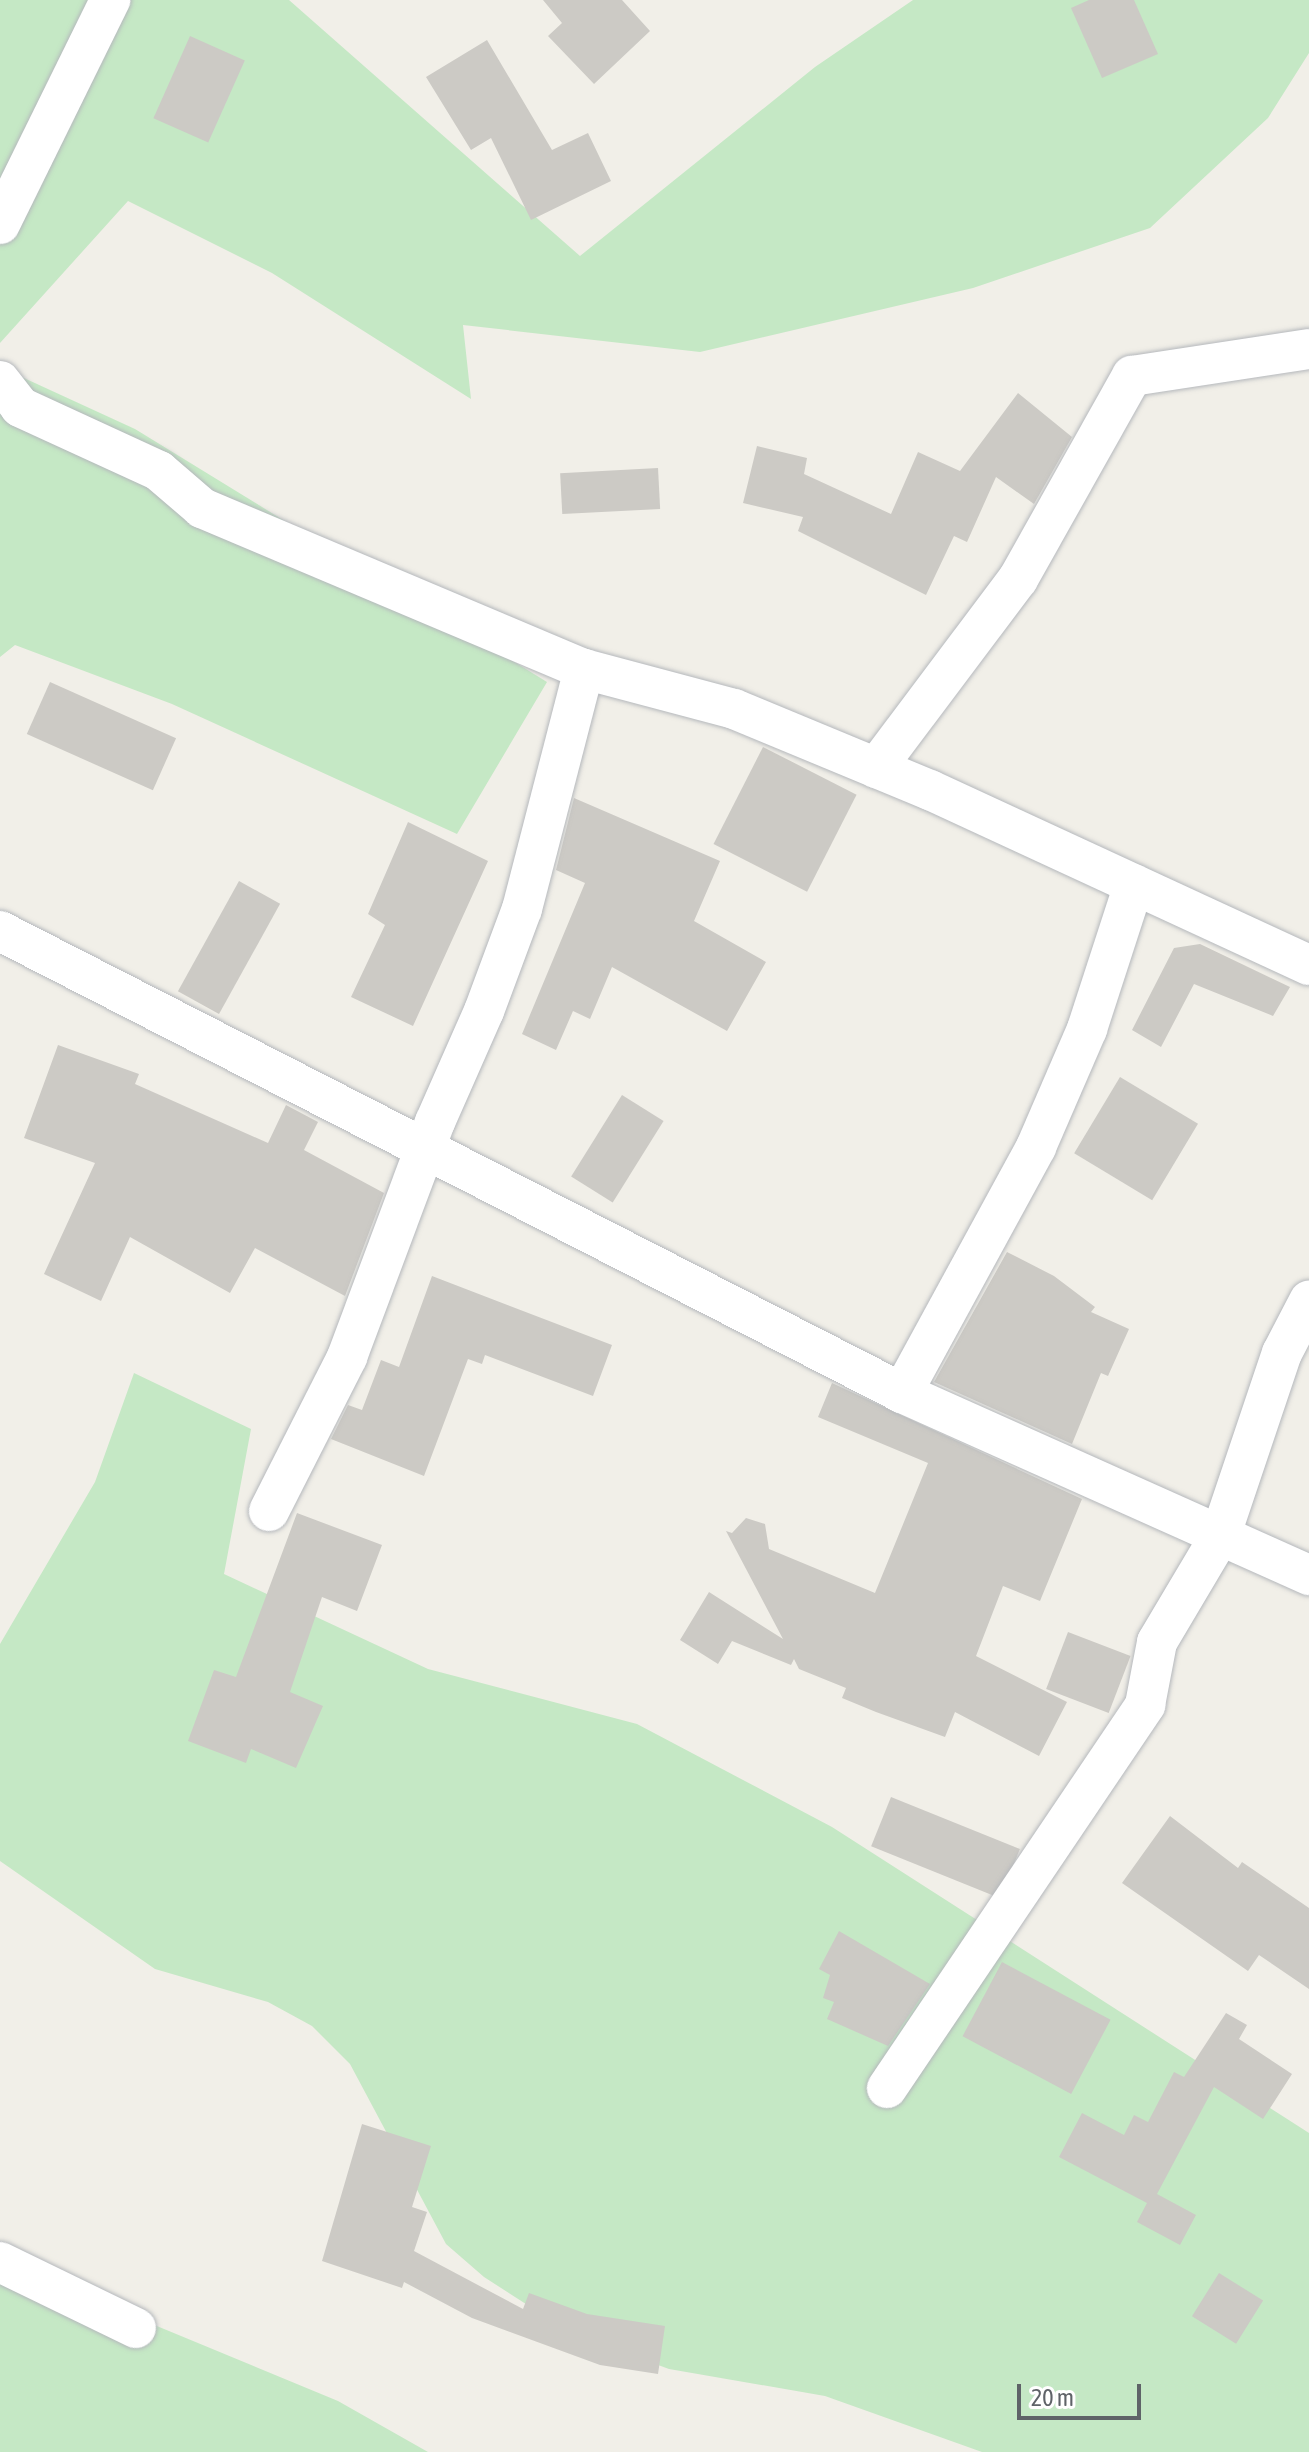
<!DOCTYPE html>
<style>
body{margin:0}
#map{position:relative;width:1309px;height:2452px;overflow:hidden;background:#f1efe8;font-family:"Asap Condensed",sans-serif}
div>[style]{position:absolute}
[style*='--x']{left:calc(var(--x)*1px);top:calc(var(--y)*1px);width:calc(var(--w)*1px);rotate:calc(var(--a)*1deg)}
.green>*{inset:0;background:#c5e8c5}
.building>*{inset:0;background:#cccac5;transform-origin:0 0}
.roads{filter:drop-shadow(0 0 2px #b5b8bc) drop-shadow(0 0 2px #b5b8bc)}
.minor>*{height:40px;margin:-20px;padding:0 20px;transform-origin:20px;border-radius:20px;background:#fff}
span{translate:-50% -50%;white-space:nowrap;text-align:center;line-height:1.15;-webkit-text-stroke:6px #fff;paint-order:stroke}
.scale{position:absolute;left:1017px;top:2384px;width:124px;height:36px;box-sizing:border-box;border:4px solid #5f6368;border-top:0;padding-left:10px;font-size:24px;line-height:28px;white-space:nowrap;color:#5f6368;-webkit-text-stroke:6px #fff;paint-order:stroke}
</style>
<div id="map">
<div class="green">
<div style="clip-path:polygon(0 0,289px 0,580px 256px,815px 67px,913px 0,1309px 0,1309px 53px,1268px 118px,1150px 228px,973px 288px,700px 352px,463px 325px,471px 399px,272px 273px,128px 201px,0 343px)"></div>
<div style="clip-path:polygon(0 367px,135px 429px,547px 682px,457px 834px,172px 704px,15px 645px,0 657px)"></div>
<div style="clip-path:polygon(134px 1373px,251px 1429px,224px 1574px,428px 1669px,637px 1724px,832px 1827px,1309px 2133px,1309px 2452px,982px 2452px,825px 2396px,669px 2369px,571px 2333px,484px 2277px,446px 2244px,350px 2064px,312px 2026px,268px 2002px,155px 1969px,0 1861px,0 1644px,95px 1482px)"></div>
<div style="clip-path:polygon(0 2252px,152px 2324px,338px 2401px,428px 2452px,0 2452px)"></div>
</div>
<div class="building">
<div style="clip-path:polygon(543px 0,622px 0,650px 31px,594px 84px,548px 36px,562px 23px)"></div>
<div style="clip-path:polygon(1089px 0,1134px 0,1158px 54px,1102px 78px,1071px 8px)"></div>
<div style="left:190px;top:36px;width:60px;height:90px;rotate:24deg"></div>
<div style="clip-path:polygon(487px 40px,552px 150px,588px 133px,611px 181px,531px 220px,491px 138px,471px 150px,426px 77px)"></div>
<div style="clip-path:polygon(1018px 393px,1072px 437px,1034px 504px,996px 477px,967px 542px,954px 536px,926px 595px,798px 531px,803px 517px,743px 503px,757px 446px,807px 458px,804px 474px,891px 514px,918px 452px,960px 471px)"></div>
<div style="left:658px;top:468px;width:41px;height:98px;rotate:87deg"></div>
<div style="left:50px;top:682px;width:138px;height:57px;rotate:24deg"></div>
<div style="left:763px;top:747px;width:105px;height:109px;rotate:27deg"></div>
<div style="clip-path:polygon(574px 798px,720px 861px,694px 921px,766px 962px,727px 1031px,612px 967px,590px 1019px,573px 1011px,556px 1050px,522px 1034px,585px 883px,556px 870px)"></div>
<div style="clip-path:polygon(408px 822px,488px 861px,413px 1026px,351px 997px,385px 925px,368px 914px)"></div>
<div style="left:239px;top:881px;width:47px;height:126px;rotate:29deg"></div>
<div style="clip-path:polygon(1200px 944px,1290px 987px,1273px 1016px,1194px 984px,1161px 1047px,1132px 1030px,1174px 948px)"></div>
<div style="clip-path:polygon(58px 1045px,139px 1074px,135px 1084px,268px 1143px,286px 1105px,318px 1122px,304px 1150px,384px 1193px,345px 1296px,255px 1248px,230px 1293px,130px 1237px,101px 1301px,44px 1274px,95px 1163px,24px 1138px)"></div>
<div style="left:1120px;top:1077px;width:91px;height:89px;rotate:31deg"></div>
<div style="left:622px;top:1095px;width:49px;height:96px;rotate:32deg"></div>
<div style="clip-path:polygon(1007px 1252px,1054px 1276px,1095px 1307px,1091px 1312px,1129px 1329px,1108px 1376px,1101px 1373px,1072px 1444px,934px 1382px)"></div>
<div style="clip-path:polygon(432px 1276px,612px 1345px,593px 1396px,485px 1355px,482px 1364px,468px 1359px,424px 1476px,331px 1439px,348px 1405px,362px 1410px,381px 1360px,399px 1367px)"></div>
<div style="clip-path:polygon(832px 1383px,1082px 1499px,1040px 1601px,1003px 1586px,976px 1656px,1067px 1702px,1039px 1756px,955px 1712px,945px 1737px,876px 1712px,842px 1698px,846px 1688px,799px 1669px,794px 1659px,791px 1665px,732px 1641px,718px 1664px,680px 1640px,709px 1592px,783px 1639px,726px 1531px,732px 1533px,746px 1518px,765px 1524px,769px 1549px,875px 1593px,928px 1463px,818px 1417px)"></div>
<div style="clip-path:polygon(297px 1513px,382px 1545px,357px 1611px,322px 1597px,290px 1692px,323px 1706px,296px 1768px,251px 1749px,246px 1763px,188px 1741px,214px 1670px,236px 1677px)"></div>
<div style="left:1068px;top:1632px;width:67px;height:61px;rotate:21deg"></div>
<div style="left:891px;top:1797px;width:139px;height:53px;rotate:22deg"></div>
<div style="clip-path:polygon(1170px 1816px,1238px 1868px,1242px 1862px,1309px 1908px,1309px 1989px,1259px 1955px,1248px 1971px,1122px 1883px)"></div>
<div style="clip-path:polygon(839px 1931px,930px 1984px,888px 2046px,827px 2019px,834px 2002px,823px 1998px,830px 1975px,819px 1969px)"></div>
<div style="left:1002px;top:1962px;width:123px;height:84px;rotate:28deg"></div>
<div style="clip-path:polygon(1226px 2013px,1247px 2025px,1239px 2039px,1292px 2074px,1263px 2119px,1214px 2087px,1157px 2194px,1196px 2215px,1180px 2245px,1137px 2222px,1147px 2203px,1059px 2157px,1082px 2113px,1124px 2135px,1134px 2115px,1148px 2122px,1174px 2072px,1184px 2077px)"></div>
<div style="clip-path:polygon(362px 2124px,431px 2146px,412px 2207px,427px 2212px,414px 2251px,523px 2309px,529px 2293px,587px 2314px,665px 2326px,658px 2374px,600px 2365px,472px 2318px,404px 2282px,402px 2288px,322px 2261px)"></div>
<div style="left:1219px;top:2273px;width:52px;height:51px;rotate:32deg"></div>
</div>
<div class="roads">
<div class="minor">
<div style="--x:0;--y:224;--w:250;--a:-63.8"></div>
<div style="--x:0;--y:381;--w:33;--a:52"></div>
<div style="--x:20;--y:407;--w:153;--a:24.7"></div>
<div style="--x:159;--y:471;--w:57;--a:40.7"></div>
<div style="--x:202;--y:508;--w:415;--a:22.9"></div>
<div style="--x:584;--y:669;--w:155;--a:14.9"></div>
<div style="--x:734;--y:709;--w:212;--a:22.5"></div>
<div style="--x:930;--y:790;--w:417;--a:24.8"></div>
<div style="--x:876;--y:768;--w:236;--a:-53.1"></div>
<div style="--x:1018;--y:579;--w:233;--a:-60.7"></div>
<div style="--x:1132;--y:376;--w:179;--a:-8.7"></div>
<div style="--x:0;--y:931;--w:1013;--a:27.12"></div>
<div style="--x:902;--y:1393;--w:446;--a:24.1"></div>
<div style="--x:902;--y:1393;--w:280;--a:-61.4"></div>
<div style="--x:1036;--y:1147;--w:129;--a:-66.6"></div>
<div style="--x:1087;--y:1029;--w:152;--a:-72"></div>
<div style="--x:269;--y:1511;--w:173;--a:-63.1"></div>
<div style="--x:347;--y:1357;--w:251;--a:-69.5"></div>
<div style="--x:435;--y:1122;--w:121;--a:-66.2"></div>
<div style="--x:484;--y:1011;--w:109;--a:-69.6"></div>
<div style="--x:522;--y:909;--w:248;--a:-75.5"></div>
<div style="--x:887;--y:2088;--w:462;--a:-56"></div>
<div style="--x:1145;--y:1705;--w:64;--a:-79.2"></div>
<div style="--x:1157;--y:1642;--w:126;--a:-59.3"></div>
<div style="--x:1221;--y:1534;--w:191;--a:-71.4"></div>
<div style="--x:1282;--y:1353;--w:59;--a:-62.6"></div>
<div style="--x:0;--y:2262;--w:151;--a:25.9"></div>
</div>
</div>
<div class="scale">20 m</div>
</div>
